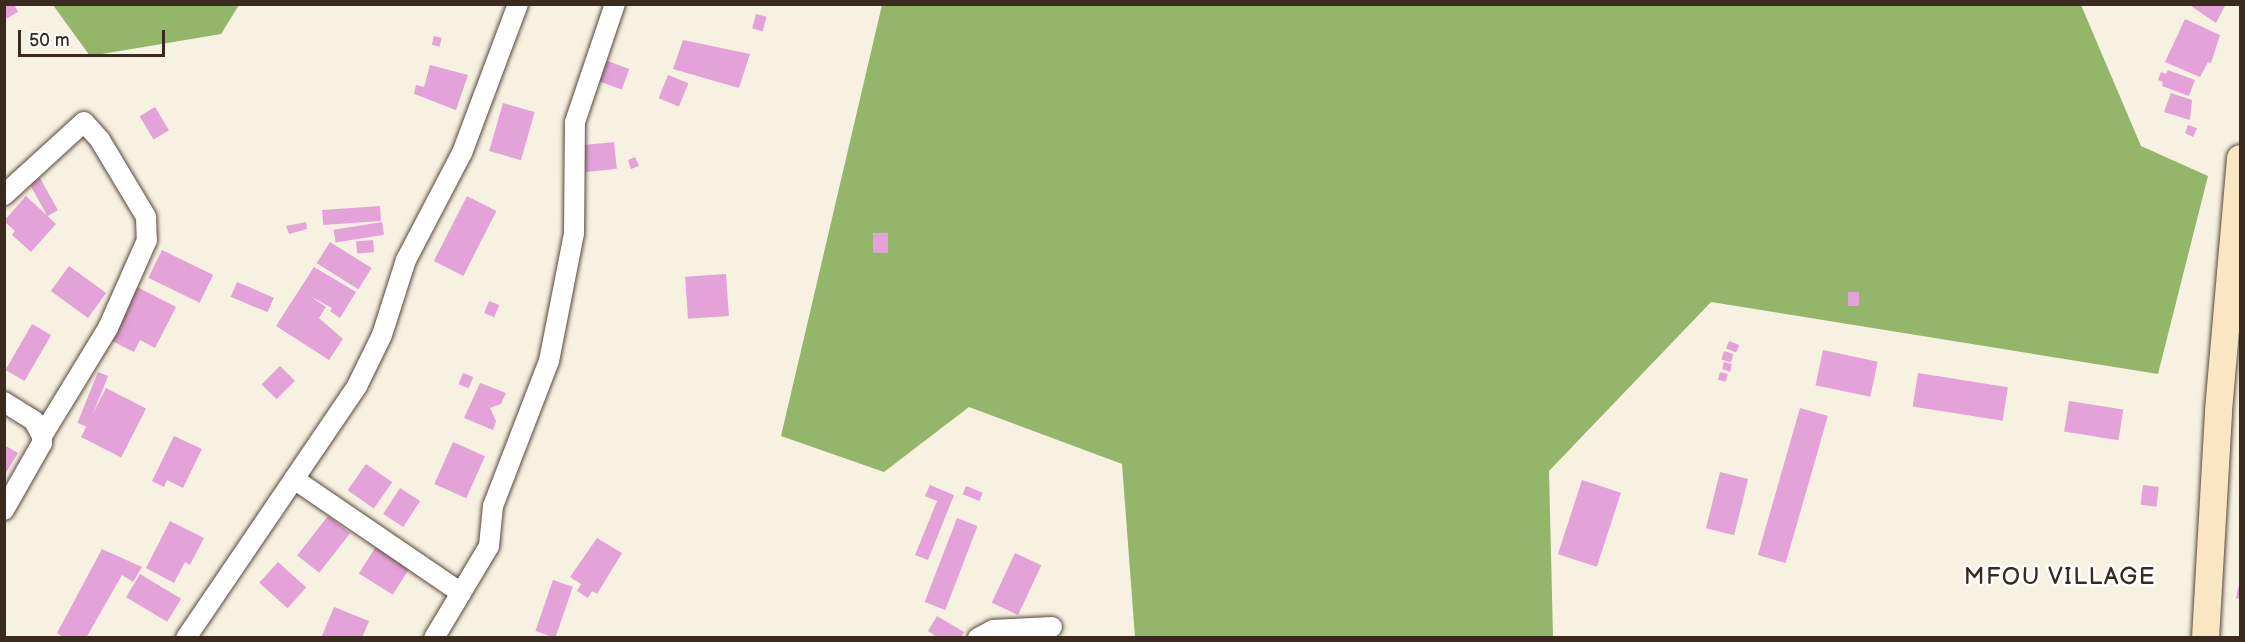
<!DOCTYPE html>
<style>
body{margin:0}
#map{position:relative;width:2245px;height:642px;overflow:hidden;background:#f7f1e2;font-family:"Balsamiq Sans",sans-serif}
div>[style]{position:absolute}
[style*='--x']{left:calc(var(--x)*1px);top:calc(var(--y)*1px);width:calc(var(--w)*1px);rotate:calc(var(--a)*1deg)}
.forest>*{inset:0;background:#94b66b}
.building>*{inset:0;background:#e3a2d8;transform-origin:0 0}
.roads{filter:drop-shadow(0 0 2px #57483b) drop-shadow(0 0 2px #57483b)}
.minor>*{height:20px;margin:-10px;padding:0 10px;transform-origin:10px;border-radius:10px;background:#fff}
.secondary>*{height:27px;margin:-13.5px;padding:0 13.5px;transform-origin:13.5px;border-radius:13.5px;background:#fbe6c4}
span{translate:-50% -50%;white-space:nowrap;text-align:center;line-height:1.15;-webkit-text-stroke:5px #fff;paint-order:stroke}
.quarter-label{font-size:24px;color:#3b2a1e;letter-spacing:1.5px}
.frame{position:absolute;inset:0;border:6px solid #3b2a1e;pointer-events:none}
.scale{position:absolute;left:18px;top:30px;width:147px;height:27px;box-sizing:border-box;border:3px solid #3b2a1e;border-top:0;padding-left:8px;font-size:18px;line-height:21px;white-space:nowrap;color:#3b2a1e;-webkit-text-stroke:4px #fff;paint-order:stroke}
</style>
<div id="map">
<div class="forest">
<div style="clip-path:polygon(53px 5px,239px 5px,221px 34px,90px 56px)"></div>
<div style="clip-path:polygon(882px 5px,2081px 5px,2141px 146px,2208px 176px,2158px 374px,1711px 302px,1549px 471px,1553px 637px,1135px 637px,1122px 464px,969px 407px,884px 472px,781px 436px)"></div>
</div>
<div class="building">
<div style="clip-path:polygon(4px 4px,14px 4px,18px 12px,4px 20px)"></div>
<div style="clip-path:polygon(2188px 4px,2226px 4px,2216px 23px)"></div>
<div style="left:756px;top:14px;width:11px;height:15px;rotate:15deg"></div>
<div style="clip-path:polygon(2185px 19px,2220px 35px,2211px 63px,2208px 62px,2200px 77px,2165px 62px)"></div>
<div style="left:434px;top:36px;width:8px;height:9px;rotate:14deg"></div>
<div style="clip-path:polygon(683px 40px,750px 54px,739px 88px,673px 69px)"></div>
<div style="left:602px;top:59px;width:29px;height:22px;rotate:20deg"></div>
<div style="clip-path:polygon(430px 65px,468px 75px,456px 110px,414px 94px,416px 85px,424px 87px)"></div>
<div style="clip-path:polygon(2168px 70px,2195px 80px,2189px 96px,2162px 86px,2163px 82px,2158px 80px,2161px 72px,2166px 74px)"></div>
<div style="left:668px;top:75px;width:22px;height:25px;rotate:22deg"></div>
<div style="clip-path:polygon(2171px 93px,2192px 100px,2190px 120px,2164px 112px)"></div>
<div style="left:503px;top:103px;width:33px;height:50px;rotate:16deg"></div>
<div style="left:155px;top:107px;width:27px;height:18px;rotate:59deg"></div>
<div style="clip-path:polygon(2188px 125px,2197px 128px,2193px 137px,2185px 133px)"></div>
<div style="left:614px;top:142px;width:27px;height:32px;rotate:84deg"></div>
<div style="clip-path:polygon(635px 157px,639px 166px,631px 169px,628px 160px)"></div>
<div style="left:40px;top:178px;width:37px;height:12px;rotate:61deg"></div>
<div style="clip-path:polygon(26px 196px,56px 224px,31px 252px,12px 235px,15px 231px,4px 221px)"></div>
<div style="left:467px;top:196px;width:33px;height:73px;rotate:27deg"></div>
<div style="left:380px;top:206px;width:15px;height:58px;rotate:86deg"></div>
<div style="clip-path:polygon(306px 222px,307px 229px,289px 234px,286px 226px)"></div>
<div style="left:382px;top:222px;width:13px;height:49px;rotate:81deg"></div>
<div style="left:873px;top:233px;width:15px;height:20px"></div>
<div style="left:373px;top:240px;width:12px;height:17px;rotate:85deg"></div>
<div style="left:330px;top:242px;width:49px;height:25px;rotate:32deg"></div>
<div style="left:162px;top:250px;width:57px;height:31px;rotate:26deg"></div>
<div style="left:69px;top:266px;width:46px;height:31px;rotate:36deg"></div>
<div style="clip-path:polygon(314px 267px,356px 292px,340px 318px,330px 311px,332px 308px,310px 296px,326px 307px,319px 318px,343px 339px,329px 360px,276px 326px)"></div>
<div style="left:726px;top:274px;width:42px;height:41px;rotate:86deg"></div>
<div style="left:237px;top:282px;width:40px;height:16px;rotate:23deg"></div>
<div style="clip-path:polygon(137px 287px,176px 307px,155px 348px,140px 340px,134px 352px,110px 340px)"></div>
<div style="left:1848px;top:292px;width:11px;height:14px"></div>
<div style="left:489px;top:301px;width:11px;height:13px;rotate:22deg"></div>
<div style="left:32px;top:324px;width:22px;height:53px;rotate:30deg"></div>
<div style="left:1729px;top:341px;width:11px;height:8px;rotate:22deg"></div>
<div style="left:1823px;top:350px;width:56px;height:36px;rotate:12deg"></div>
<div style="left:1724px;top:351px;width:10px;height:9px;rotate:17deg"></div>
<div style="clip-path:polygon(1724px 362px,1732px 364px,1730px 372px,1722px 369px)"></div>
<div style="left:280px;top:366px;width:21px;height:26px;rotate:45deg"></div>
<div style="left:98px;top:372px;width:11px;height:55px;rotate:22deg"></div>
<div style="left:1720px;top:372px;width:8px;height:8px;rotate:14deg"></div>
<div style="left:463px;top:373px;width:11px;height:12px;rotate:22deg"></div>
<div style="left:1918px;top:373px;width:91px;height:34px;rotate:9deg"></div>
<div style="clip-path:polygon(480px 383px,506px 393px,501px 404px,490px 408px,496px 421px,493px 430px,464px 418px)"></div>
<div style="left:106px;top:388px;width:45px;height:55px;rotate:27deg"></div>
<div style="left:2069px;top:401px;width:55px;height:31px;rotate:9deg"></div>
<div style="left:1800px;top:408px;width:29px;height:153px;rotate:16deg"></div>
<div style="clip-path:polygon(174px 436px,202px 449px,183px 488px,167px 480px,164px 487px,152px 481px)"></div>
<div style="left:453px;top:442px;width:35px;height:46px;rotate:24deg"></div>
<div style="clip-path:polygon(4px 445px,18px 453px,4px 476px)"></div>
<div style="left:366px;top:464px;width:32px;height:32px;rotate:35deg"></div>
<div style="left:1720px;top:472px;width:29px;height:58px;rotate:14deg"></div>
<div style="left:1582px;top:480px;width:41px;height:78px;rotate:18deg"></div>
<div style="clip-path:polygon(930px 485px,954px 495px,928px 560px,915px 555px,937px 501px,925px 496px)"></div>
<div style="left:2143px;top:485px;width:16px;height:20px;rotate:7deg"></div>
<div style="left:966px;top:486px;width:18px;height:9px;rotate:22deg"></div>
<div style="left:400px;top:488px;width:24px;height:31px;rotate:33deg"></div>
<div style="left:328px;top:516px;width:28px;height:50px;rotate:38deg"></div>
<div style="left:957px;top:518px;width:22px;height:90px;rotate:21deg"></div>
<div style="clip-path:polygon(170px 521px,204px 538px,190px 565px,185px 562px,174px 583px,146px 568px)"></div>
<div style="clip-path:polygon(597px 538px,622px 553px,597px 594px,592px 591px,588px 598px,577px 591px,581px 584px,570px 577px)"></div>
<div style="left:378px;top:543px;width:40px;height:36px;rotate:32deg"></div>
<div style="clip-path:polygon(102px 549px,142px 567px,133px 582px,122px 575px,86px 638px,65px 638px,57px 633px)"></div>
<div style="left:1015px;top:553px;width:29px;height:55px;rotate:25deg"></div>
<div style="left:278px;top:562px;width:38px;height:28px;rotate:42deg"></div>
<div style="left:140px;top:574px;width:48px;height:27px;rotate:31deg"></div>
<div style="left:553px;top:580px;width:21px;height:54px;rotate:19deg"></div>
<div style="clip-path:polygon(2240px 580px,2240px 599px,2236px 598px)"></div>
<div style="clip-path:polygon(334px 607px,369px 621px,362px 638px,321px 638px)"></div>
<div style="clip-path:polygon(937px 616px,964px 632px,961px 638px,938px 638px,928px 631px)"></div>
</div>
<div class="roads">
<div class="minor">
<div style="--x:4;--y:195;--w:108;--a:-42.4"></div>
<div style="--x:84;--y:122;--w:24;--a:48"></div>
<div style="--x:100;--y:140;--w:90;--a:59.1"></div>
<div style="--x:146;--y:217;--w:23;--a:88"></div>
<div style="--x:147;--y:240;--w:96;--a:113.9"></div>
<div style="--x:108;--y:328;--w:127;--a:121.4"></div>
<div style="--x:4;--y:402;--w:36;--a:32"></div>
<div style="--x:34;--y:421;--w:17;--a:62"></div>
<div style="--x:42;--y:436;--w:7;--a:90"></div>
<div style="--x:42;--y:443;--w:77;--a:119.6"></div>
<div style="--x:294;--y:479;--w:202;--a:34.3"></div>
<div style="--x:461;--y:593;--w:52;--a:121"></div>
<div style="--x:461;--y:593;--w:55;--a:-59.2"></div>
<div style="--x:489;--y:546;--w:40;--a:-84.3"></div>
<div style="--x:493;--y:506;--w:155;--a:-68.9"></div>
<div style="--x:549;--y:361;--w:130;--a:-78.9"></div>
<div style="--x:574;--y:233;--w:111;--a:-89.5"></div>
<div style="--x:575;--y:122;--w:125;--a:-71.3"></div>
<div style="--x:186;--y:638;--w:305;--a:-55.8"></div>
<div style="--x:357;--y:386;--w:57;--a:-63.9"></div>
<div style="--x:382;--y:335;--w:79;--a:-72.3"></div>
<div style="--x:406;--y:260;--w:121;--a:-62.4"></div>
<div style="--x:462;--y:153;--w:159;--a:-69.4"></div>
<div style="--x:978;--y:638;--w:17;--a:-28"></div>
<div style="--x:993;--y:630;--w:59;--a:-2.9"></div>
</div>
<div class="secondary">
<div style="--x:2205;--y:638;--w:228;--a:-86.7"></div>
<div style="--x:2218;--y:410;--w:253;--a:-85"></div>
</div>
</div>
<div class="quarter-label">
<span style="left:2060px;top:577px">MFOU VILLAGE</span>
</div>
<div class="frame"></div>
<div class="scale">50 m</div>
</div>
